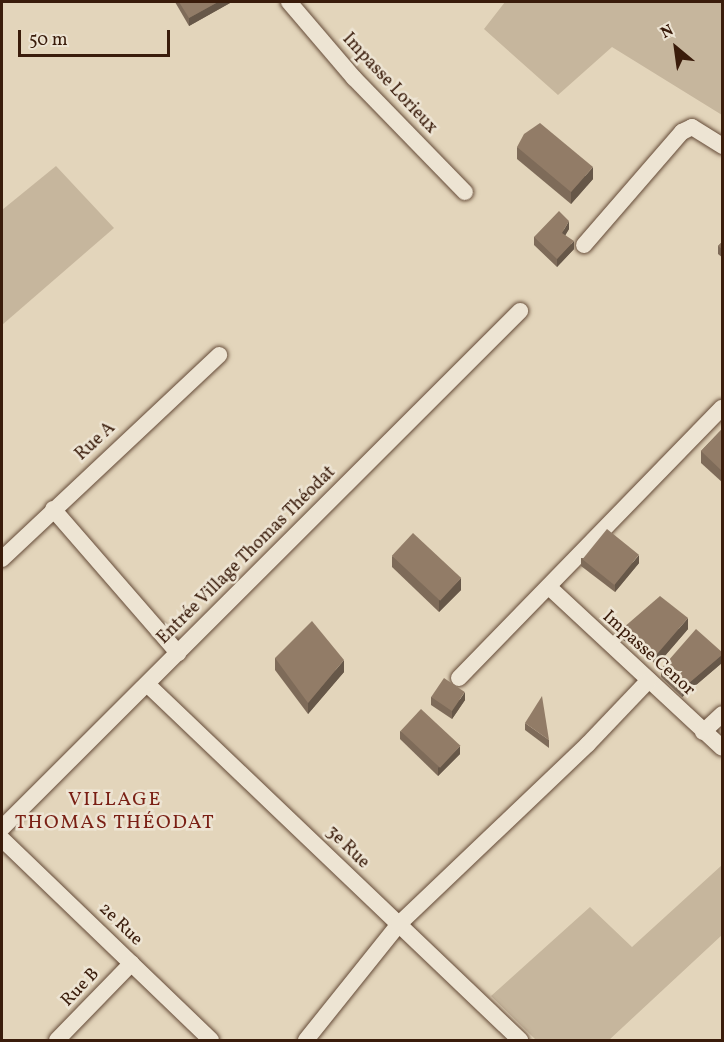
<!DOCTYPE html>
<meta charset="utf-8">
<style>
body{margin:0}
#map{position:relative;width:724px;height:1042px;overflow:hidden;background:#e3d5bb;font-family:Vollkorn,serif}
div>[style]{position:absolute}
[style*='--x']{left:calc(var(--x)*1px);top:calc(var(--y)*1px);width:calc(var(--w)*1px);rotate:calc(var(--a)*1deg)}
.green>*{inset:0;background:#c6b69d}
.roads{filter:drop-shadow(0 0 2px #644a37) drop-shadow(0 0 2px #644a37)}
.street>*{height:16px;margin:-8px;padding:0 8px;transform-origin:8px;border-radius:8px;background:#ede4d3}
.wall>*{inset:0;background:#7e6b59}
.shaded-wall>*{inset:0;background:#665748}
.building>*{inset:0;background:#927c67;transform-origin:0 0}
span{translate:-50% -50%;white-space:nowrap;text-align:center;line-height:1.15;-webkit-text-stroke:5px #ede4d3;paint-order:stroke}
.street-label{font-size:18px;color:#3a1c0b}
.neighbourhood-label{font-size:20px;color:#7a1f14;letter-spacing:1.5px}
.frame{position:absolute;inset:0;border:3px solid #3a1c0b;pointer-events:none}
.north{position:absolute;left:646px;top:18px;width:60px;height:60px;-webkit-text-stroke:4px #ede4d3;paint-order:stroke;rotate:331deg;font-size:16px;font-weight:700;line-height:24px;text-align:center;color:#3a1c0b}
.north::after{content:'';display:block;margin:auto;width:21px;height:27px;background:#3a1c0b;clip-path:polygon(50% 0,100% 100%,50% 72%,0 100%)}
.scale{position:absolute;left:18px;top:30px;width:152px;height:27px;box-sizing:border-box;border:3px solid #3a1c0b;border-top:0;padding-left:8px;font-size:18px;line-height:21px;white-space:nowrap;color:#3a1c0b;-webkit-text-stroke:4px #ede4d3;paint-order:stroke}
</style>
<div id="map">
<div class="green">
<div style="clip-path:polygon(505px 2px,722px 2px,722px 115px,612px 47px,558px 95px,484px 29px)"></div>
<div style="clip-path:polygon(56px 166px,114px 228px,2px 325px,2px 210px)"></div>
<div style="clip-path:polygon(722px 865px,722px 935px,609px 1040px,536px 1040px,491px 996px,590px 907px,632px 947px)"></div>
</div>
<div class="roads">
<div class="street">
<div style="--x:289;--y:2;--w:100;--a:49.5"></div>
<div style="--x:354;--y:78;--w:159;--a:45.8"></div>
<div style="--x:584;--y:245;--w:150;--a:-49.1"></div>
<div style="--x:682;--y:132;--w:11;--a:-27"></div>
<div style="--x:692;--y:127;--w:36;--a:32"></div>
<div style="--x:53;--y:509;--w:191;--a:49"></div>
<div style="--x:2;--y:559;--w:298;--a:-43.2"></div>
<div style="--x:549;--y:587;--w:236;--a:42.9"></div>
<div style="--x:459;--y:678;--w:377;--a:-45.8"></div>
<div style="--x:147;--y:684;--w:516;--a:43.66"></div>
<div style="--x:703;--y:732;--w:26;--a:-43"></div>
<div style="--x:2;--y:828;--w:732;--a:-44.94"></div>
<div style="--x:2;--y:839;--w:290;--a:43.9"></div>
<div style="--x:57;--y:1040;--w:107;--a:-45.8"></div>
<div style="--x:306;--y:1040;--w:149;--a:-51.3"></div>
<div style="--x:399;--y:924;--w:261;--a:-43.6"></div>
<div style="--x:588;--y:744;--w:88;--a:-46.4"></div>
</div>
</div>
<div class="wall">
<div style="clip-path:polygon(175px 2px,230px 2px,230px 3px,189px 26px)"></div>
<div style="clip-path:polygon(517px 147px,593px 179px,571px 204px,517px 159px)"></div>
<div style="clip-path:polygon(569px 229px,565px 235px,574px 249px,557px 267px,534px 245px,534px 237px)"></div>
<div style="clip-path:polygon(723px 241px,723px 258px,718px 254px,718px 246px)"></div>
<div style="clip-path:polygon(723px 428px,723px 483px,701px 463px,701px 451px)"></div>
<div style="clip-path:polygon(392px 556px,461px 590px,439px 612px,392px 567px)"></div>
<div style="clip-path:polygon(581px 558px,639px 563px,615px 592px,581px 566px)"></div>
<div style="clip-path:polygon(623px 628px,688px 629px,657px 665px,623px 640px)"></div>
<div style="clip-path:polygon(723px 653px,723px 662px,682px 697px,661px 677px,661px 669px)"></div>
<div style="clip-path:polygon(275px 658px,344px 672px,308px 714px,275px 670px)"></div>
<div style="clip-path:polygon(431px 697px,465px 700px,452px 719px,431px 705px)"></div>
<div style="clip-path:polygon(525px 723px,549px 740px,549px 748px,525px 730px)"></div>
<div style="clip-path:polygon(400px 731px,460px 754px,438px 776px,400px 739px)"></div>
</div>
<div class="shaded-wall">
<div style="clip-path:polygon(218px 2px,230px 2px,230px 3px,189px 26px,189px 18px)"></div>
<div style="clip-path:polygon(593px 167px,593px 179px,571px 204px,571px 192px)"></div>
<div style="clip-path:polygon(569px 221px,569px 229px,562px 241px,562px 233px)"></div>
<div style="clip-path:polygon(574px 241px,574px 249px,557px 267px,557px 259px)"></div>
<div style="clip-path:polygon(639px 555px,639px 563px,615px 592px,615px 584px)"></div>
<div style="clip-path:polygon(461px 578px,461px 590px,439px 612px,439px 600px)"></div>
<div style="clip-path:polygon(688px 618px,688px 629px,657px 665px,657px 654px)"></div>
<div style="clip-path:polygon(723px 654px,723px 662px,682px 697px,682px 689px)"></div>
<div style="clip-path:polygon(344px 660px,344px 672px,308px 714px,308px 703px)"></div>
<div style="clip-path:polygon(465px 692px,465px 700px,452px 719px,452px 711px)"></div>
<div style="clip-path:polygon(460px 746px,460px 754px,438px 776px,438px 768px)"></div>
</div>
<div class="building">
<div style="clip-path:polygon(179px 2px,218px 2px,189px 18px)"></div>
<div style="clip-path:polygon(540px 123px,593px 167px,571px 192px,517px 147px,524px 134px)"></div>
<div style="clip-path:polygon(559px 211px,569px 221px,562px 233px,574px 241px,557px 259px,534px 237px)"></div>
<div style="clip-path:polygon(723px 241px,723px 250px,718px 246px)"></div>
<div style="clip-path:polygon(723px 428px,723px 472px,701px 451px)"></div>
<div style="left:607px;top:529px;width:41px;height:39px;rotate:39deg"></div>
<div style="left:413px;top:533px;width:66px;height:31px;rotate:43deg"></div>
<div style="clip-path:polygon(660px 596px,688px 618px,657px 654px,623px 628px)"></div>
<div style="clip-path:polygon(312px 621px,344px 660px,308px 703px,275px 658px)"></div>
<div style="clip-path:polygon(696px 629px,723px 653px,723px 654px,682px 689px,661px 669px)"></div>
<div style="left:444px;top:678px;width:25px;height:23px;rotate:34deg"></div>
<div style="clip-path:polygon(542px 696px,549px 740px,525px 723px)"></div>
<div style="left:421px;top:709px;width:54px;height:30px;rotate:43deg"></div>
</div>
<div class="street-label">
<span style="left:389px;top:84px;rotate:47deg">Impasse Lorieux</span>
<span style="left:96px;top:442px;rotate:-43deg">Rue A</span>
<span style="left:247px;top:556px;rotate:-45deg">Entrée Village Thomas Théodat</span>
<span style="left:648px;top:654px;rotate:42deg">Impasse Cenor</span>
<span style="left:347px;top:848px;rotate:44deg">3e Rue</span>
<span style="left:120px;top:925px;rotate:44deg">2e Rue</span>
<span style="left:81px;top:988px;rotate:-46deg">Rue B</span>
</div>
<div class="neighbourhood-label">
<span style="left:115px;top:812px">VILLAGE<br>THOMAS THÉODAT</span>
</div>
<div class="frame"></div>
<div class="north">N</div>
<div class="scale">50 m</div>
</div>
